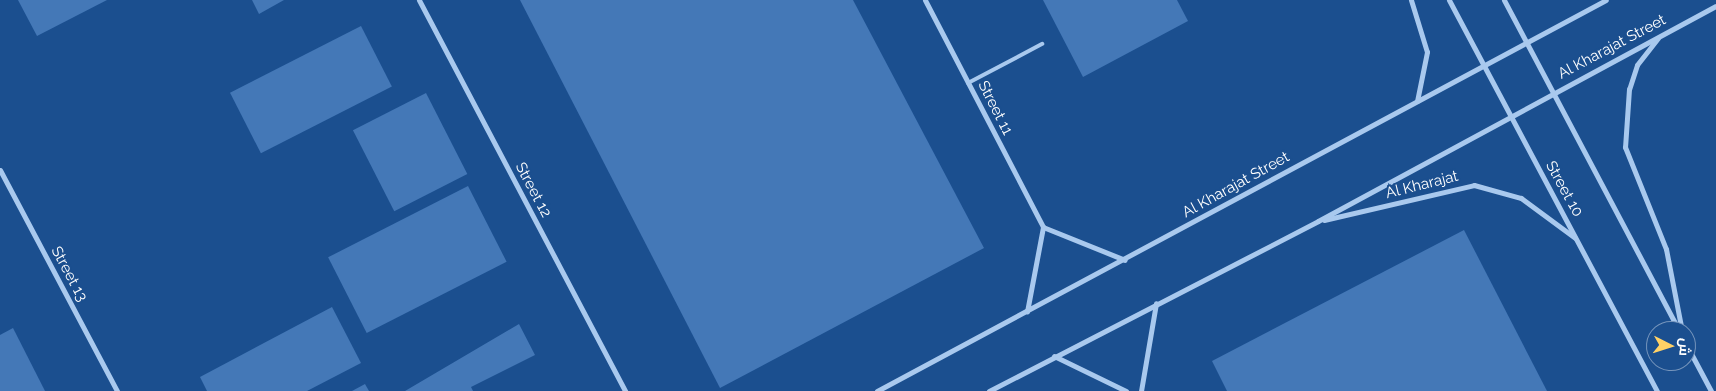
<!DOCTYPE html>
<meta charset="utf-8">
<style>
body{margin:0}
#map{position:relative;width:1716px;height:391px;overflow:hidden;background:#1b4f8f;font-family:Raleway,Cairo,sans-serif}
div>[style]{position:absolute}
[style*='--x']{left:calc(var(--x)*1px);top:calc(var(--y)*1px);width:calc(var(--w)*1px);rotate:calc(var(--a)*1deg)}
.building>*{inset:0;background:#4478b7;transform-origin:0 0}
.service>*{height:4px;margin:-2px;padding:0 2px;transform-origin:2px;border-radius:2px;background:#a9c9ee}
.minor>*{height:5px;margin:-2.5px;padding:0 2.5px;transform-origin:2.5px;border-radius:2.5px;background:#a9c9ee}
span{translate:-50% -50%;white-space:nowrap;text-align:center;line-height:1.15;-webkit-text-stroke:4px #1b4f8f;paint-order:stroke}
.street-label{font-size:15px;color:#fff}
.north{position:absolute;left:1646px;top:321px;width:50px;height:50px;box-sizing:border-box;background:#1b4f8f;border:1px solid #7695bc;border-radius:50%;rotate:95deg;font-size:14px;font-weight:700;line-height:20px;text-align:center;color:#fff}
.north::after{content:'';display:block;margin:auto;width:18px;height:22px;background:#ffd166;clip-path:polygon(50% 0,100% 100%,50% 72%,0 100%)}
</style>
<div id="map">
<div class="building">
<div style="clip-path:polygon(18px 0,107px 0,37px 36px)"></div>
<div style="clip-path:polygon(252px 0,284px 0,259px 14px)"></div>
<div style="clip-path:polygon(520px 0,853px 0,984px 248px,720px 388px)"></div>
<div style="clip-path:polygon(1043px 0,1177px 0,1188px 21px,1083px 77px)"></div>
<div style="left:361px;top:26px;width:68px;height:147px;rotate:63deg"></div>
<div style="left:426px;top:93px;width:91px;height:82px;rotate:63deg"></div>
<div style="left:468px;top:186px;width:85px;height:157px;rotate:63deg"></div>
<div style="clip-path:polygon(1464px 230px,1547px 391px,1227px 391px,1212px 361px)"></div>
<div style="clip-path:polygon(332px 307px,361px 363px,307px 391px,207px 391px,200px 377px)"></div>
<div style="clip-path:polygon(519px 324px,535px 355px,471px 387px,473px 391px,405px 391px)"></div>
<div style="clip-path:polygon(13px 328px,45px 391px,0 391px,0 335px)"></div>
<div style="clip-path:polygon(365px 384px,369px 391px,352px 391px)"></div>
</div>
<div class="service">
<div style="--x:968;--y:83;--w:84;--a:-27.8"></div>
</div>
<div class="minor">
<div style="--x:419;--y:0;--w:442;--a:62.2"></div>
<div style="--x:925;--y:0;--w:256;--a:62.5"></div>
<div style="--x:1043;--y:227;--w:86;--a:100.7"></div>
<div style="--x:1411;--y:0;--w:54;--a:72.9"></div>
<div style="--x:1427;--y:52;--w:50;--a:101.5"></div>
<div style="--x:1449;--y:0;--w:443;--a:62"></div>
<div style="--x:1504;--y:0;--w:374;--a:62.1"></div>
<div style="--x:1658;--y:38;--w:34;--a:128"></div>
<div style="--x:1637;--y:65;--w:25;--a:108"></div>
<div style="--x:1629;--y:89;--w:58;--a:93.9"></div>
<div style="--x:1625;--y:147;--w:110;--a:68.1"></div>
<div style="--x:1666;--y:249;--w:84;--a:79"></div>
<div style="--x:0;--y:170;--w:250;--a:62.1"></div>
<div style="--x:1324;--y:220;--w:154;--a:-13.1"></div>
<div style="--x:1474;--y:185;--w:49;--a:15.5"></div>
<div style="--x:1521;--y:198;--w:67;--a:36.5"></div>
<div style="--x:1043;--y:227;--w:88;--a:21.9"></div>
<div style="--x:1686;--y:344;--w:53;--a:62"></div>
<div style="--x:1054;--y:356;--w:80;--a:25.9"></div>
<div style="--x:877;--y:391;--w:827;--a:-28.21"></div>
<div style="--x:989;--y:391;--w:370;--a:-27.3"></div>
<div style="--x:1318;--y:221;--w:452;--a:-28.4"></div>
<div style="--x:1141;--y:391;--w:89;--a:-80.3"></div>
</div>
<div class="street-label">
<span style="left:1612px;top:47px;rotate:-28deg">Al Kharajat Street</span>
<span style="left:995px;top:108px;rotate:63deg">Street 11</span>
<span style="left:1236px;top:185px;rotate:-29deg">Al Kharajat Street</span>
<span style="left:1422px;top:185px;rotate:-14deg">Al Kharajat</span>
<span style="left:1564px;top:189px;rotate:61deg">Street 10</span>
<span style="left:533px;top:190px;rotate:62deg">Street 12</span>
<span style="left:69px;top:274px;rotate:62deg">Street 13</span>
</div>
<div class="north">ش</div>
</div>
